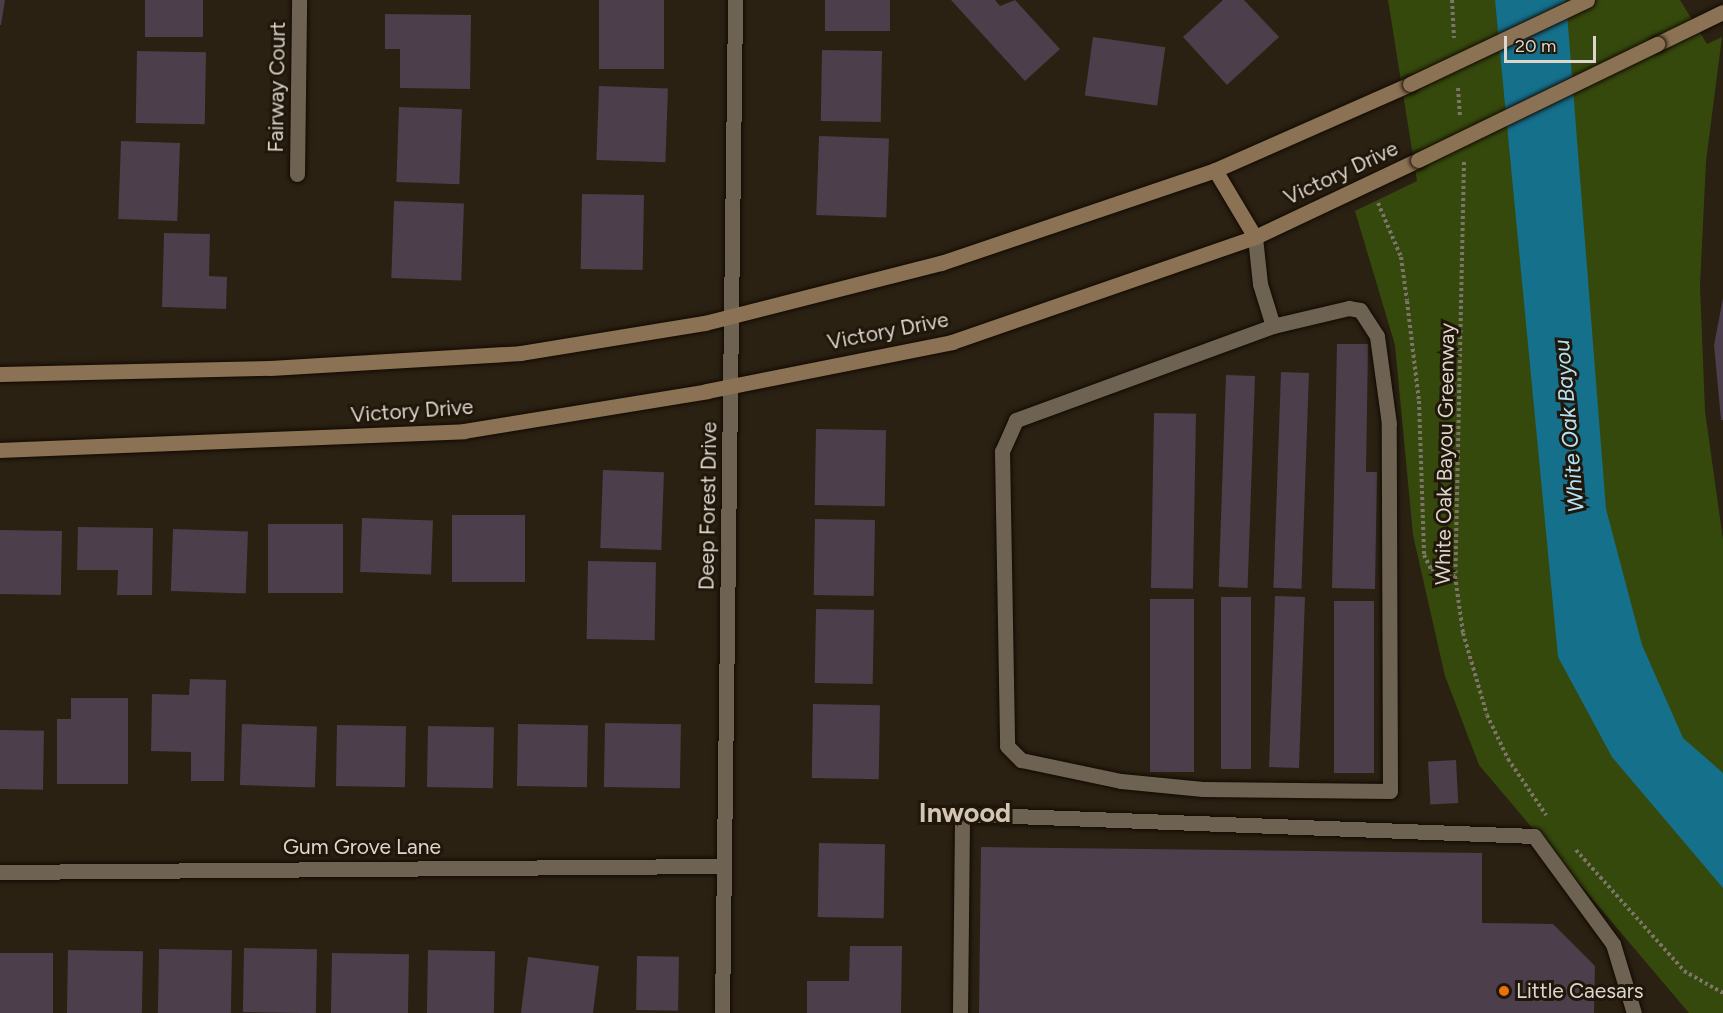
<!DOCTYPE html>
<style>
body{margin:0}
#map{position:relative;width:1723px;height:1013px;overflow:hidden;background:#2a2113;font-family:Figtree,sans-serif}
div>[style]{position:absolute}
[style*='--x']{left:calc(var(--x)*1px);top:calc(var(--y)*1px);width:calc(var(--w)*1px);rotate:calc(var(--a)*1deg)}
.green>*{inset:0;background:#36490d}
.water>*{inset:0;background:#15708c}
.building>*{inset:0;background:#4c3e4a;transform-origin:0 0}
.path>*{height:4px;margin-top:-2px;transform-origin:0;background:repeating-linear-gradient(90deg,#7d7569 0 3px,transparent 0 6px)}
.roads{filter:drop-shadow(0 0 2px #130a01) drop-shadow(0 0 2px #130a01)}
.service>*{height:15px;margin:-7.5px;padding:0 7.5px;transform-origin:7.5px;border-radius:7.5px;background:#6e6353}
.minor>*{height:15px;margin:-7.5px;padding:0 7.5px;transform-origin:7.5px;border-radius:7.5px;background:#6e6353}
.secondary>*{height:15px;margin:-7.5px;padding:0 7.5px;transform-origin:7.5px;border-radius:7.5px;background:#8b7254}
.bridges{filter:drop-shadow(0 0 2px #130a01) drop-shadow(0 0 2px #130a01)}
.secondary-bridge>*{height:15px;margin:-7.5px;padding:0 7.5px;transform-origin:7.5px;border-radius:7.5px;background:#8b7254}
.dots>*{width:16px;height:16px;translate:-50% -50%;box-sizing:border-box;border:3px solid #20170a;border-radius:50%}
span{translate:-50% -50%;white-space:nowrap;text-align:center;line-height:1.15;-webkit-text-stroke:6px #20170a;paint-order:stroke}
.street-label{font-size:21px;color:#dcd6cd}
.poi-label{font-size:21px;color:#dcd6cd}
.left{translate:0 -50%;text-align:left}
.water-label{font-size:22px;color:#b3e3f7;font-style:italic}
.district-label{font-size:27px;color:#d2c5b4;font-weight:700}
.scale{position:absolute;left:1504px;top:36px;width:92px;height:27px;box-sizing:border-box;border:3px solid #dcd6cd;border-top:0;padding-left:8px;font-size:18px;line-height:21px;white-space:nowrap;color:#dcd6cd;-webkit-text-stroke:4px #20170a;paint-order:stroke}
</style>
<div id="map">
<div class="green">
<div style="clip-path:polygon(1388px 0,1680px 0,1707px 44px,1722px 37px,1706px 161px,1700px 286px,1705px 411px,1723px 540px,1723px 1013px,1689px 1013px,1479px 765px,1445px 676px,1413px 535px,1395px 345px,1355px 211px,1417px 181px)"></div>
</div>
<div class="water">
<div style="clip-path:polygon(1495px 0,1566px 0,1606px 509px,1642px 645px,1683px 738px,1723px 773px,1723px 888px,1612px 757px,1558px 657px)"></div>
</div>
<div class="building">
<div style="clip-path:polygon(0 0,5px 0,1px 25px,0 25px)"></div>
<div style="left:145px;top:0;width:58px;height:37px"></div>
<div style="left:599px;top:0;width:65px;height:69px"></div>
<div style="left:825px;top:0;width:65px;height:31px"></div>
<div style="clip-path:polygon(951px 0,995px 0,1000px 6px,1015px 0,1060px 49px,1025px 81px)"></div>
<div style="clip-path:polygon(1223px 0,1244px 0,1279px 37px,1227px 85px,1183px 37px)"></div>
<div style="clip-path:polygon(385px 14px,471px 15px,470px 89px,400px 88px,400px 49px,385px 49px)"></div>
<div style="left:1093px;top:37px;width:73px;height:59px;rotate:8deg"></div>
<div style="left:822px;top:50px;width:60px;height:71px;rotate:1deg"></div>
<div style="left:137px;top:51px;width:69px;height:72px;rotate:1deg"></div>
<div style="left:599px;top:86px;width:69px;height:74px;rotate:2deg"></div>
<div style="left:399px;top:107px;width:63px;height:75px;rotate:2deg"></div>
<div style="left:819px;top:136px;width:70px;height:79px;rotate:2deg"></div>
<div style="left:121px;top:141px;width:59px;height:78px;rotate:2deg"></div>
<div style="left:582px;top:194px;width:62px;height:75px;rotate:1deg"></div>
<div style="left:394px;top:201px;width:70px;height:77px;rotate:2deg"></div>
<div style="clip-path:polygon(164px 233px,210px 234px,209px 276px,227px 277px,226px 309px,162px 307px)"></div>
<div style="clip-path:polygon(1723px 298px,1723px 420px,1721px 420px,1714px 345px)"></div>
<div style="clip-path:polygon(1337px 344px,1368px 344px,1366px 472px,1377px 472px,1375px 589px,1332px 588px)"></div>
<div style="left:1281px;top:372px;width:28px;height:216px;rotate:2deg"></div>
<div style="left:1226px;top:375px;width:29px;height:212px;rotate:2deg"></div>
<div style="left:1154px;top:413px;width:42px;height:175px;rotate:1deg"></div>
<div style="left:816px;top:429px;width:70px;height:76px;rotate:1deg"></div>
<div style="left:603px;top:470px;width:61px;height:78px;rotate:2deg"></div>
<div style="left:452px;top:515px;width:73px;height:67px"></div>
<div style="left:362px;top:518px;width:71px;height:54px;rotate:2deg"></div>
<div style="left:815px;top:519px;width:60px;height:76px;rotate:1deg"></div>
<div style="left:268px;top:524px;width:75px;height:69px"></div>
<div style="clip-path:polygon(78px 527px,153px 528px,152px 595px,117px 595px,118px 570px,77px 570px)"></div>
<div style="left:173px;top:529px;width:75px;height:62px;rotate:2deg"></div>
<div style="left:0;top:530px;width:62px;height:64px;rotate:1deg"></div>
<div style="left:588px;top:561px;width:68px;height:78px;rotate:1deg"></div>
<div style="left:1275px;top:596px;width:30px;height:171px;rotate:2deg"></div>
<div style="left:1221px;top:597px;width:30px;height:172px"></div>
<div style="left:1150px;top:599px;width:44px;height:173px"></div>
<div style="left:1334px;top:601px;width:40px;height:172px"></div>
<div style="left:816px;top:609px;width:58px;height:74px;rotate:1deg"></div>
<div style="clip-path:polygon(190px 679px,226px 680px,224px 781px,191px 781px,191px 752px,151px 751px,152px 694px,189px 695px)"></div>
<div style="clip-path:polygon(71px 698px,128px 698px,128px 784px,57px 784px,57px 719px,71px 719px)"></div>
<div style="left:813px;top:704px;width:67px;height:74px;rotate:1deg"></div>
<div style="left:605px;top:723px;width:76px;height:64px;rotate:1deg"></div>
<div style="left:242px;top:724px;width:75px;height:61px;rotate:2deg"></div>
<div style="left:518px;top:724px;width:70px;height:62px;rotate:1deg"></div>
<div style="left:337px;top:725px;width:69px;height:61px;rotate:1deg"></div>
<div style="left:428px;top:726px;width:66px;height:61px;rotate:1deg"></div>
<div style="left:0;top:730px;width:44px;height:59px;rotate:1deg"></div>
<div style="left:1456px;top:760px;width:43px;height:28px;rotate:87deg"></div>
<div style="left:819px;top:843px;width:66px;height:74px;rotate:1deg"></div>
<div style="clip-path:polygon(981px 847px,1482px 853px,1482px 923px,1553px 924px,1595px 966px,1594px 1013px,979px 1013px)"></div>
<div style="clip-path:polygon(850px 946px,902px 946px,901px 1013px,807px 1013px,807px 981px,849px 981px)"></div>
<div style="left:244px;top:948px;width:73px;height:64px;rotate:1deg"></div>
<div style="left:159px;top:949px;width:73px;height:64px;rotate:1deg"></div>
<div style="left:68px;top:950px;width:75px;height:63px;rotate:1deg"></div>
<div style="left:428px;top:950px;width:67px;height:63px;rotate:1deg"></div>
<div style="left:0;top:953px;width:53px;height:60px"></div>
<div style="left:332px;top:953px;width:77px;height:60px;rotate:1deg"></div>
<div style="left:637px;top:956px;width:42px;height:54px;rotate:1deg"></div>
<div style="clip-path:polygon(528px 957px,599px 966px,593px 1013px,521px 1013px)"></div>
</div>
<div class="path">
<div style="--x:1452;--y:0;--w:38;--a:87"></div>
<div style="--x:1458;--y:88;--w:28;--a:86"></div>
<div style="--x:1464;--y:162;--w:414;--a:91.2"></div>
<div style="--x:1455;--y:576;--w:58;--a:82"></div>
<div style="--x:1463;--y:633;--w:85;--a:73.7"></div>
<div style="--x:1487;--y:715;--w:49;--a:64.5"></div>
<div style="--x:1508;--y:759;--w:68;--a:55.8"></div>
<div style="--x:1378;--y:203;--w:59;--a:66.9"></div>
<div style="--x:1401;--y:257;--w:44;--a:82.2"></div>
<div style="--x:1407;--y:301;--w:101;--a:83.2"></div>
<div style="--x:1419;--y:401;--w:154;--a:88.1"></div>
<div style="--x:1424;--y:555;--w:16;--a:63"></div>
<div style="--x:1431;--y:569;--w:25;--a:16"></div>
<div style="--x:1576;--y:850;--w:162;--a:48.2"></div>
<div style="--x:1684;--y:971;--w:45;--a:29.4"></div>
</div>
<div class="roads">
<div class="service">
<div style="--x:1255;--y:237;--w:47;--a:83.9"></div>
<div style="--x:1260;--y:284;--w:44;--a:72.8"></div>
<div style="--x:1273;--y:326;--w:274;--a:159.9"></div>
<div style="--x:1016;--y:420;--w:34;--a:114"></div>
<div style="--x:1002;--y:451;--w:295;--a:89"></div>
<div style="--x:1007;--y:746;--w:20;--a:45"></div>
<div style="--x:1021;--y:760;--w:102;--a:11.9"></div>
<div style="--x:1121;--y:781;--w:82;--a:5.6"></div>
<div style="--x:1203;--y:789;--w:187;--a:0.6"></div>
<div style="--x:1390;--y:791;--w:367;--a:-90.2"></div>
<div style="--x:1389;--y:424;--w:89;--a:-97.8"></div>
<div style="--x:1377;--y:336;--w:31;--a:-123"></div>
<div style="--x:1360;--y:310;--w:11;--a:-170"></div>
<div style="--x:1349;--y:308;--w:78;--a:166.7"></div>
<div style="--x:960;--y:1013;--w:199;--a:-89.4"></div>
<div style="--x:962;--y:814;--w:572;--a:2.2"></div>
<div style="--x:1534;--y:836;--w:134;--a:53.8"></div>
<div style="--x:1613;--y:944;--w:72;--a:73.1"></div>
</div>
<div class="minor">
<div style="--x:297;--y:174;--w:174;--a:-89.3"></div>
<div style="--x:0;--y:872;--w:723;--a:-0.48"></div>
<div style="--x:722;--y:1013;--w:1013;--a:-89.26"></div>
</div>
<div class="secondary">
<div style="--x:1657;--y:44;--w:73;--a:-25.9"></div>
<div style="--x:1215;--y:170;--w:78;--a:59.2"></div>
<div style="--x:0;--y:374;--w:270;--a:-1.3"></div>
<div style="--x:270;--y:368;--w:251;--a:-3.4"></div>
<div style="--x:521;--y:353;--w:186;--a:-9.3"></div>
<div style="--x:705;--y:323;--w:244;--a:-14.3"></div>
<div style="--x:941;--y:263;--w:289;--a:-18.7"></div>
<div style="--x:1215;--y:170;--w:213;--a:-23.8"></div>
<div style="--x:0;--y:450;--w:464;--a:-2.3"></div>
<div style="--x:464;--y:431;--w:246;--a:-9.3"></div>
<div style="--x:707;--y:391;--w:250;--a:-11.3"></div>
<div style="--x:952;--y:342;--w:321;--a:-19.1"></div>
<div style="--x:1255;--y:237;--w:180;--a:-25.3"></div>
</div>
</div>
<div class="bridges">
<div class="secondary-bridge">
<div style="--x:1410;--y:84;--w:196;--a:-25.4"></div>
<div style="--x:1418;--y:160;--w:266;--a:-25.9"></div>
</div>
</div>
<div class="dots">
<div style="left:1504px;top:991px;background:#e8710a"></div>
</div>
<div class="street-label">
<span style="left:277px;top:87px;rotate:-89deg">Fairway Court</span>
<span style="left:1341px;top:173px;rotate:-25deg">Victory Drive</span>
<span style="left:888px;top:331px;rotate:-11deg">Victory Drive</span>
<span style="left:412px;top:411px;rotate:-4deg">Victory Drive</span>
<span style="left:1445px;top:454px;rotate:-89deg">White Oak Bayou Greenway</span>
<span style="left:708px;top:506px;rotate:-89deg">Deep Forest Drive</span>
<span style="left:362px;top:847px">Gum Grove Lane</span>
</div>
<div class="poi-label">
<span class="left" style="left:1516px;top:991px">Little Caesars</span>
</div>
<div class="water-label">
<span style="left:1569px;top:426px;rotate:-95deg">White Oak Bayou</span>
</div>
<div class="district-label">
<span style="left:965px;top:813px">Inwood</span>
</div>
<div class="scale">20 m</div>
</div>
